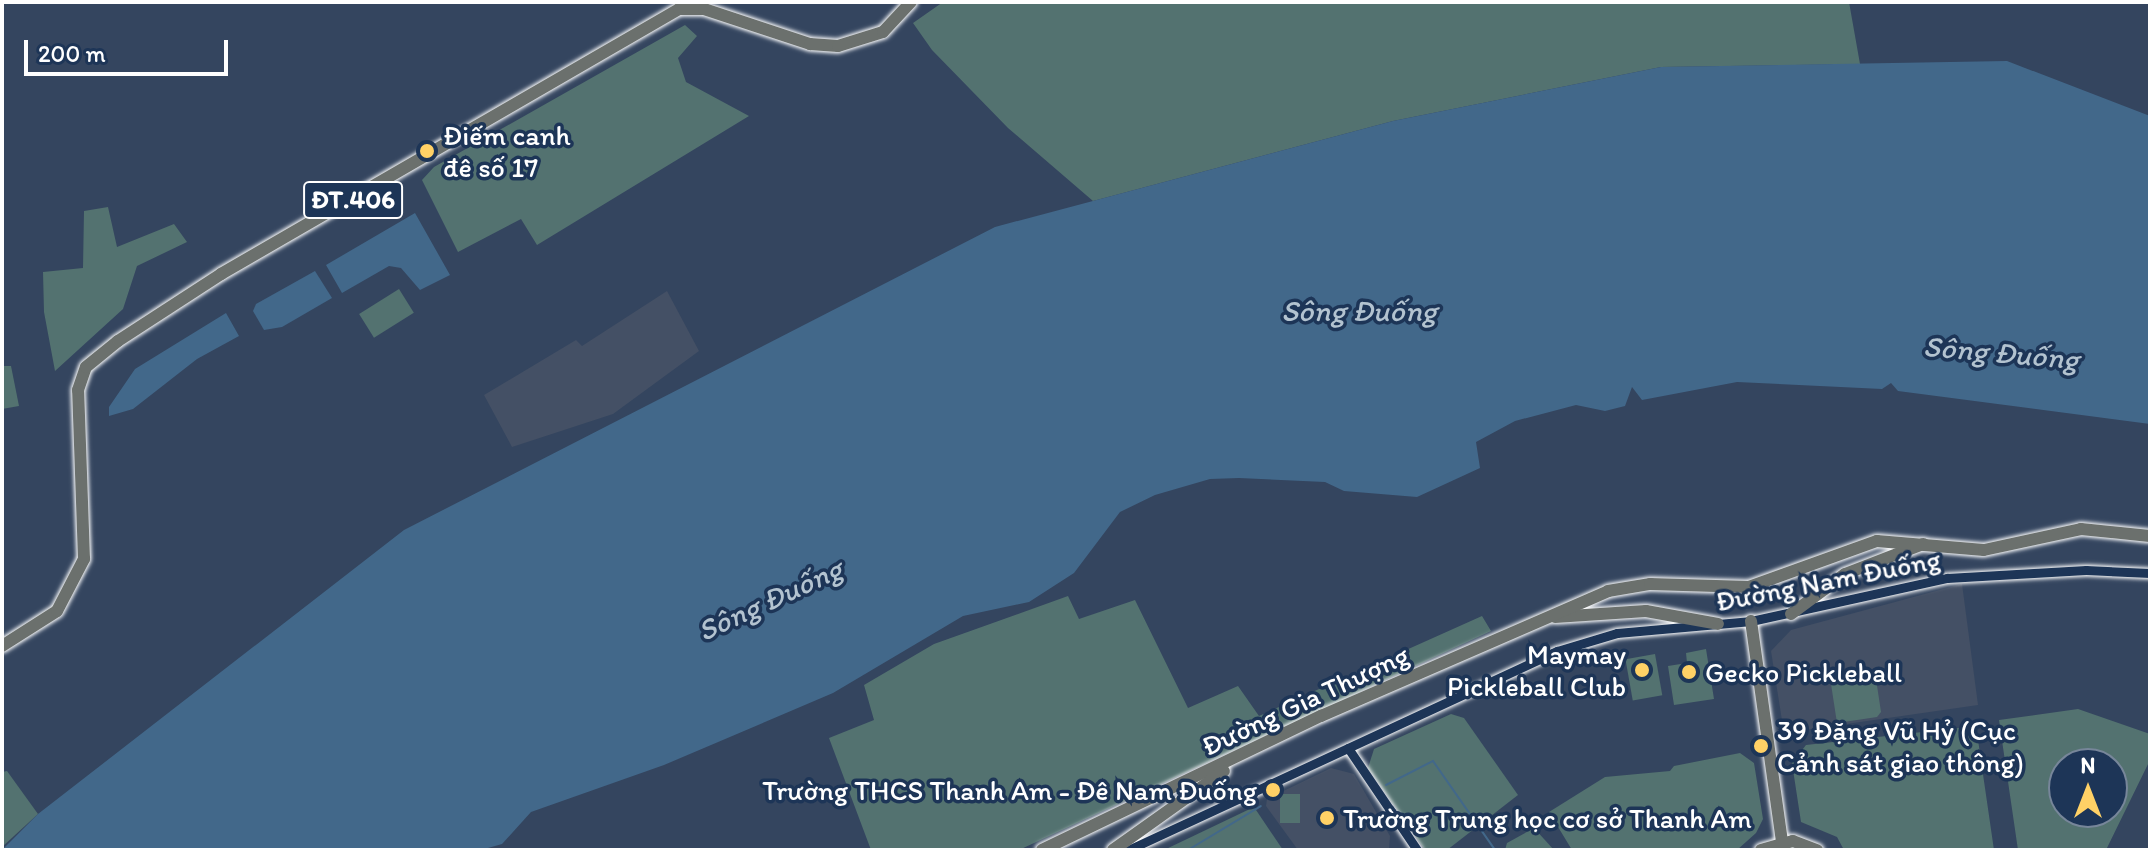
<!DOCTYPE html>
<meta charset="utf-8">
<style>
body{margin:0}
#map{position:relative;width:2152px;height:852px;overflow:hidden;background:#34455f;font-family:Itim,sans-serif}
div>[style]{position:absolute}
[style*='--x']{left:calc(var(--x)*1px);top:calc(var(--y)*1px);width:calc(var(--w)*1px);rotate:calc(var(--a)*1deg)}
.built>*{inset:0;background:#445065}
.green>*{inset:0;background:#537270;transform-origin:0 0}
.water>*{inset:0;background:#42688a}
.stream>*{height:2px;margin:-1px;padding:0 1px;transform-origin:1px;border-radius:1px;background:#42688a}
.roads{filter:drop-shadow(0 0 2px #fff) drop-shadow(0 0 2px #fff)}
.minor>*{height:9px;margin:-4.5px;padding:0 4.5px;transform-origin:4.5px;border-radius:4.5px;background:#1d3557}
.major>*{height:12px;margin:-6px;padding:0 6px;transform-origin:6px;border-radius:6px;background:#6b706d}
.dots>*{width:22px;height:22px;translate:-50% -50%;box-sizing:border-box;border:4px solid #1d3557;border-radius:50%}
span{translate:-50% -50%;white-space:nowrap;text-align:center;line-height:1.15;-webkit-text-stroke:7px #1d3557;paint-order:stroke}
.shield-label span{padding:2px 6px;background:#1d3557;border:2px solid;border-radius:6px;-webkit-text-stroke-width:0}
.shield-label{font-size:26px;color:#fff;font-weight:700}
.poi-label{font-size:28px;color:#fff}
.left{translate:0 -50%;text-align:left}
.right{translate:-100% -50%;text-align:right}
.street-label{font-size:28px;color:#fff}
.water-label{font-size:30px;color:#b3c3d0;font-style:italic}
.frame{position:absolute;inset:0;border:4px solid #fff;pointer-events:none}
.north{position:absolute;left:2048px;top:748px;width:80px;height:80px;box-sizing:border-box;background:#1d3557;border:2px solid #77869a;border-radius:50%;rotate:0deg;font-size:22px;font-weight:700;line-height:32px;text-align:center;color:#fff}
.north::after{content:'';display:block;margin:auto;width:28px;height:36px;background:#ffd166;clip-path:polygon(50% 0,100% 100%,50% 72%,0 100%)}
.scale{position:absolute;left:24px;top:40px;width:204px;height:36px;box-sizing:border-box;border:4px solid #fff;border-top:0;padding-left:10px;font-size:24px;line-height:28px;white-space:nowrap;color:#fff;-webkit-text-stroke:6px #1d3557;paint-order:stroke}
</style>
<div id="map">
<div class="built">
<div style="clip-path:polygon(667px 291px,699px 351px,613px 414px,512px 447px,484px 395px,576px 340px,582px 346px)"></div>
<div style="clip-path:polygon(1962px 584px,1978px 705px,1784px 733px,1771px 651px,1791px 630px)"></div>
<div style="clip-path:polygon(1331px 768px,1354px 774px,1390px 836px,1389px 850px,1298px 850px,1266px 806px,1267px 799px)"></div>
</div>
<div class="green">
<div style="clip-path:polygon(943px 2px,1849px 2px,1860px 64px,1661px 67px,1393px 121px,1093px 201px,1008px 128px,932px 50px,913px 23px)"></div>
<div style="clip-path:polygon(685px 25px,697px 36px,678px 58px,686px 82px,749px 116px,537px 245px,521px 219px,458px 252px,422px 180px,434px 167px)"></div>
<div style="clip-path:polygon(108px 207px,117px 247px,174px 224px,187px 242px,137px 266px,123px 309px,55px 371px,44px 312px,43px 272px,83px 268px,84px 211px)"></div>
<div style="left:399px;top:289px;width:28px;height:47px;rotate:58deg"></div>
<div style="clip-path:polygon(2px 366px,11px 366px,19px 406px,2px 409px)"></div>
<div style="clip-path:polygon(1068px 596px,1079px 619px,1135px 600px,1188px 708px,1238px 686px,1259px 716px,1482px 616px,1491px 631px,1019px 850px,871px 850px,829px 738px,874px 720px,864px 685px,934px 644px)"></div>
<div style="clip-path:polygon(1706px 649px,1714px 699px,1674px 705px,1668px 666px,1687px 663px,1686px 653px)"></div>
<div style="left:1655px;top:654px;width:42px;height:30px;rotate:80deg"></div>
<div style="clip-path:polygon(1870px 675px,1876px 679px,1881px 712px,1877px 717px,1837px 723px,1831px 684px)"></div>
<div style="clip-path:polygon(evenodd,2078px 709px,2150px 734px,2150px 760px,2106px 850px,2018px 850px,1999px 720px,2078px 709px,2064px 764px,2112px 764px,2112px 812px,2064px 812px,2064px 764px)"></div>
<div style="clip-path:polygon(1451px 714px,1464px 718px,1518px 795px,1447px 850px,1425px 850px,1368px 768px,1374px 749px)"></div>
<div style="clip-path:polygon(1976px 726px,1994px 850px,1844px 850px,1837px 837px,1801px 822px,1792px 763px,1806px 745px)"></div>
<div style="clip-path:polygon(1740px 753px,1754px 763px,1763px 819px,1756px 833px,1737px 850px,1572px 850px,1549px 812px,1605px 777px,1670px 771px,1674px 766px)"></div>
<div style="clip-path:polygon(7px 771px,38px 814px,2px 847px,2px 772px)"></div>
<div style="left:1280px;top:794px;width:20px;height:29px"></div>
<div style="clip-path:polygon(1254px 807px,1283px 850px,1164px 850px)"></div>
<div style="clip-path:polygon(1534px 828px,1554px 850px,1505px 850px,1507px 843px)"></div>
</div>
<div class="water">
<div style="clip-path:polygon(2007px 61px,2150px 116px,2150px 424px,1898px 391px,1891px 383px,1882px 389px,1737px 382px,1642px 400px,1632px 387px,1625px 406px,1605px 411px,1576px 405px,1515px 421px,1476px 442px,1480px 468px,1417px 497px,1344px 491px,1325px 482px,1239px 478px,1210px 479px,1155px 495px,1120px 512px,1074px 573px,1029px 602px,963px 616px,833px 693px,664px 765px,531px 812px,502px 844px,488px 848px,2px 850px,38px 814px,404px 530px,995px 227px,1393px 121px,1661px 67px)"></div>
<div style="clip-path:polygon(415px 213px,450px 275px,420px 290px,401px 268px,389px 266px,342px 293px,326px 265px)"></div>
<div style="clip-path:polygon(315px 271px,332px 298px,282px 327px,264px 330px,253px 311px,256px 304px)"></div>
<div style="clip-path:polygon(226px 313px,239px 336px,197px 359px,133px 409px,109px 416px,109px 407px,135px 369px)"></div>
</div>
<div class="stream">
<div style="--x:1386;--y:785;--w:53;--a:-27.1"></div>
<div style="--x:1433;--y:761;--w:108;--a:55.1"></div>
<div style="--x:1188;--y:850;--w:85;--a:-31.1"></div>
</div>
<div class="roads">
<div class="minor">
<div style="--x:1348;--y:748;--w:123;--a:55.9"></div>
<div style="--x:1128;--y:850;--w:473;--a:-24.9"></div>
<div style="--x:1557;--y:651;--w:63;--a:-16.7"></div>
<div style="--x:1617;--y:633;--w:135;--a:-5.1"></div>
<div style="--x:1751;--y:621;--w:201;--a:-12.4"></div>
<div style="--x:1947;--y:578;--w:139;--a:-3.3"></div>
<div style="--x:2086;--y:570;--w:64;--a:2.7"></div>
</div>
<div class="major">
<div style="--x:1791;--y:614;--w:67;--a:-36.5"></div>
<div style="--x:1845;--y:574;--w:84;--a:-21"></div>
<div style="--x:1555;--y:617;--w:91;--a:-3.8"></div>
<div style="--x:1646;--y:611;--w:73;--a:10.2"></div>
<div style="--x:1751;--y:621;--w:222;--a:82"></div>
<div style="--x:2;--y:646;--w:65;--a:-32.5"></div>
<div style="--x:57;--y:611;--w:59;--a:-62.6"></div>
<div style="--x:84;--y:559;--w:169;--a:-92"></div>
<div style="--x:78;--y:390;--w:24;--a:-71"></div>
<div style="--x:86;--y:367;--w:41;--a:-39.1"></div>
<div style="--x:118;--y:341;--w:123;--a:-33"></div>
<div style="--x:221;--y:274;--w:529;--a:-30.05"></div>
<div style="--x:679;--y:9;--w:25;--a:0"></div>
<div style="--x:704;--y:9;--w:112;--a:18.3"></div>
<div style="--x:810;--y:44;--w:28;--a:4"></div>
<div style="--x:838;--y:46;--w:47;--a:-17.3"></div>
<div style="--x:883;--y:32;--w:41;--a:-47"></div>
<div style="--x:1042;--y:850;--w:310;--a:-25.7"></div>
<div style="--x:1321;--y:716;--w:313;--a:-23.5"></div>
<div style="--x:1608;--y:591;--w:43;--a:-9.5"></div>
<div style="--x:1650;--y:584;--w:99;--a:1.7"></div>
<div style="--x:1749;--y:587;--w:136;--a:-19.8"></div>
<div style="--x:1877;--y:541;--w:107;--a:4.8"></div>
<div style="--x:1984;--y:550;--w:99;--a:-12.2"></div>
<div style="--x:2081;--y:529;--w:69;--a:5.8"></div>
<div style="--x:1113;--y:850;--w:136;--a:-35.4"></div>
<div style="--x:1761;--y:850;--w:33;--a:-16"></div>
<div style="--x:1793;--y:841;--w:26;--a:21"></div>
</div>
</div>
<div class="dots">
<div style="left:427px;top:151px;background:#ffd166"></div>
<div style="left:1642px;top:670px;background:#ffd166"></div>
<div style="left:1689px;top:672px;background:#ffd166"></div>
<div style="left:1761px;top:746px;background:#ffd166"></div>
<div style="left:1273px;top:790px;background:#ffd166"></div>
<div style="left:1327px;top:818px;background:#ffd166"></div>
</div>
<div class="shield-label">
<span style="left:353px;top:200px">ĐT.406</span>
</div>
<div class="poi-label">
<span class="left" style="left:443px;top:151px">Điếm canh<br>đê số 17</span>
<span class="right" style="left:1626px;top:670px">Maymay<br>Pickleball Club</span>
<span class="left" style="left:1705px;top:672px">Gecko Pickleball</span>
<span class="left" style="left:1777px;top:746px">39 Đặng Vũ Hỷ (Cục<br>Cảnh sát giao thông)</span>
<span class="right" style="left:1257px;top:790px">Trường THCS Thanh Am - Đê Nam Đuống</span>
<span class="left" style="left:1343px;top:818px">Trường Trung học cơ sở Thanh Am</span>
</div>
<div class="street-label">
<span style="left:1828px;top:580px;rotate:-11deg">Đường Nam Đuống</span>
<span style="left:1305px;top:700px;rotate:-25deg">Đường Gia Thượng</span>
</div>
<div class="water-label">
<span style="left:1359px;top:311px">Sông Đuống</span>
<span style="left:2001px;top:353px;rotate:5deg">Sông Đuống</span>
<span style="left:770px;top:600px;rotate:-25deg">Sông Đuống</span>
</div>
<div class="frame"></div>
<div class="north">N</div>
<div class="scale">200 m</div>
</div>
